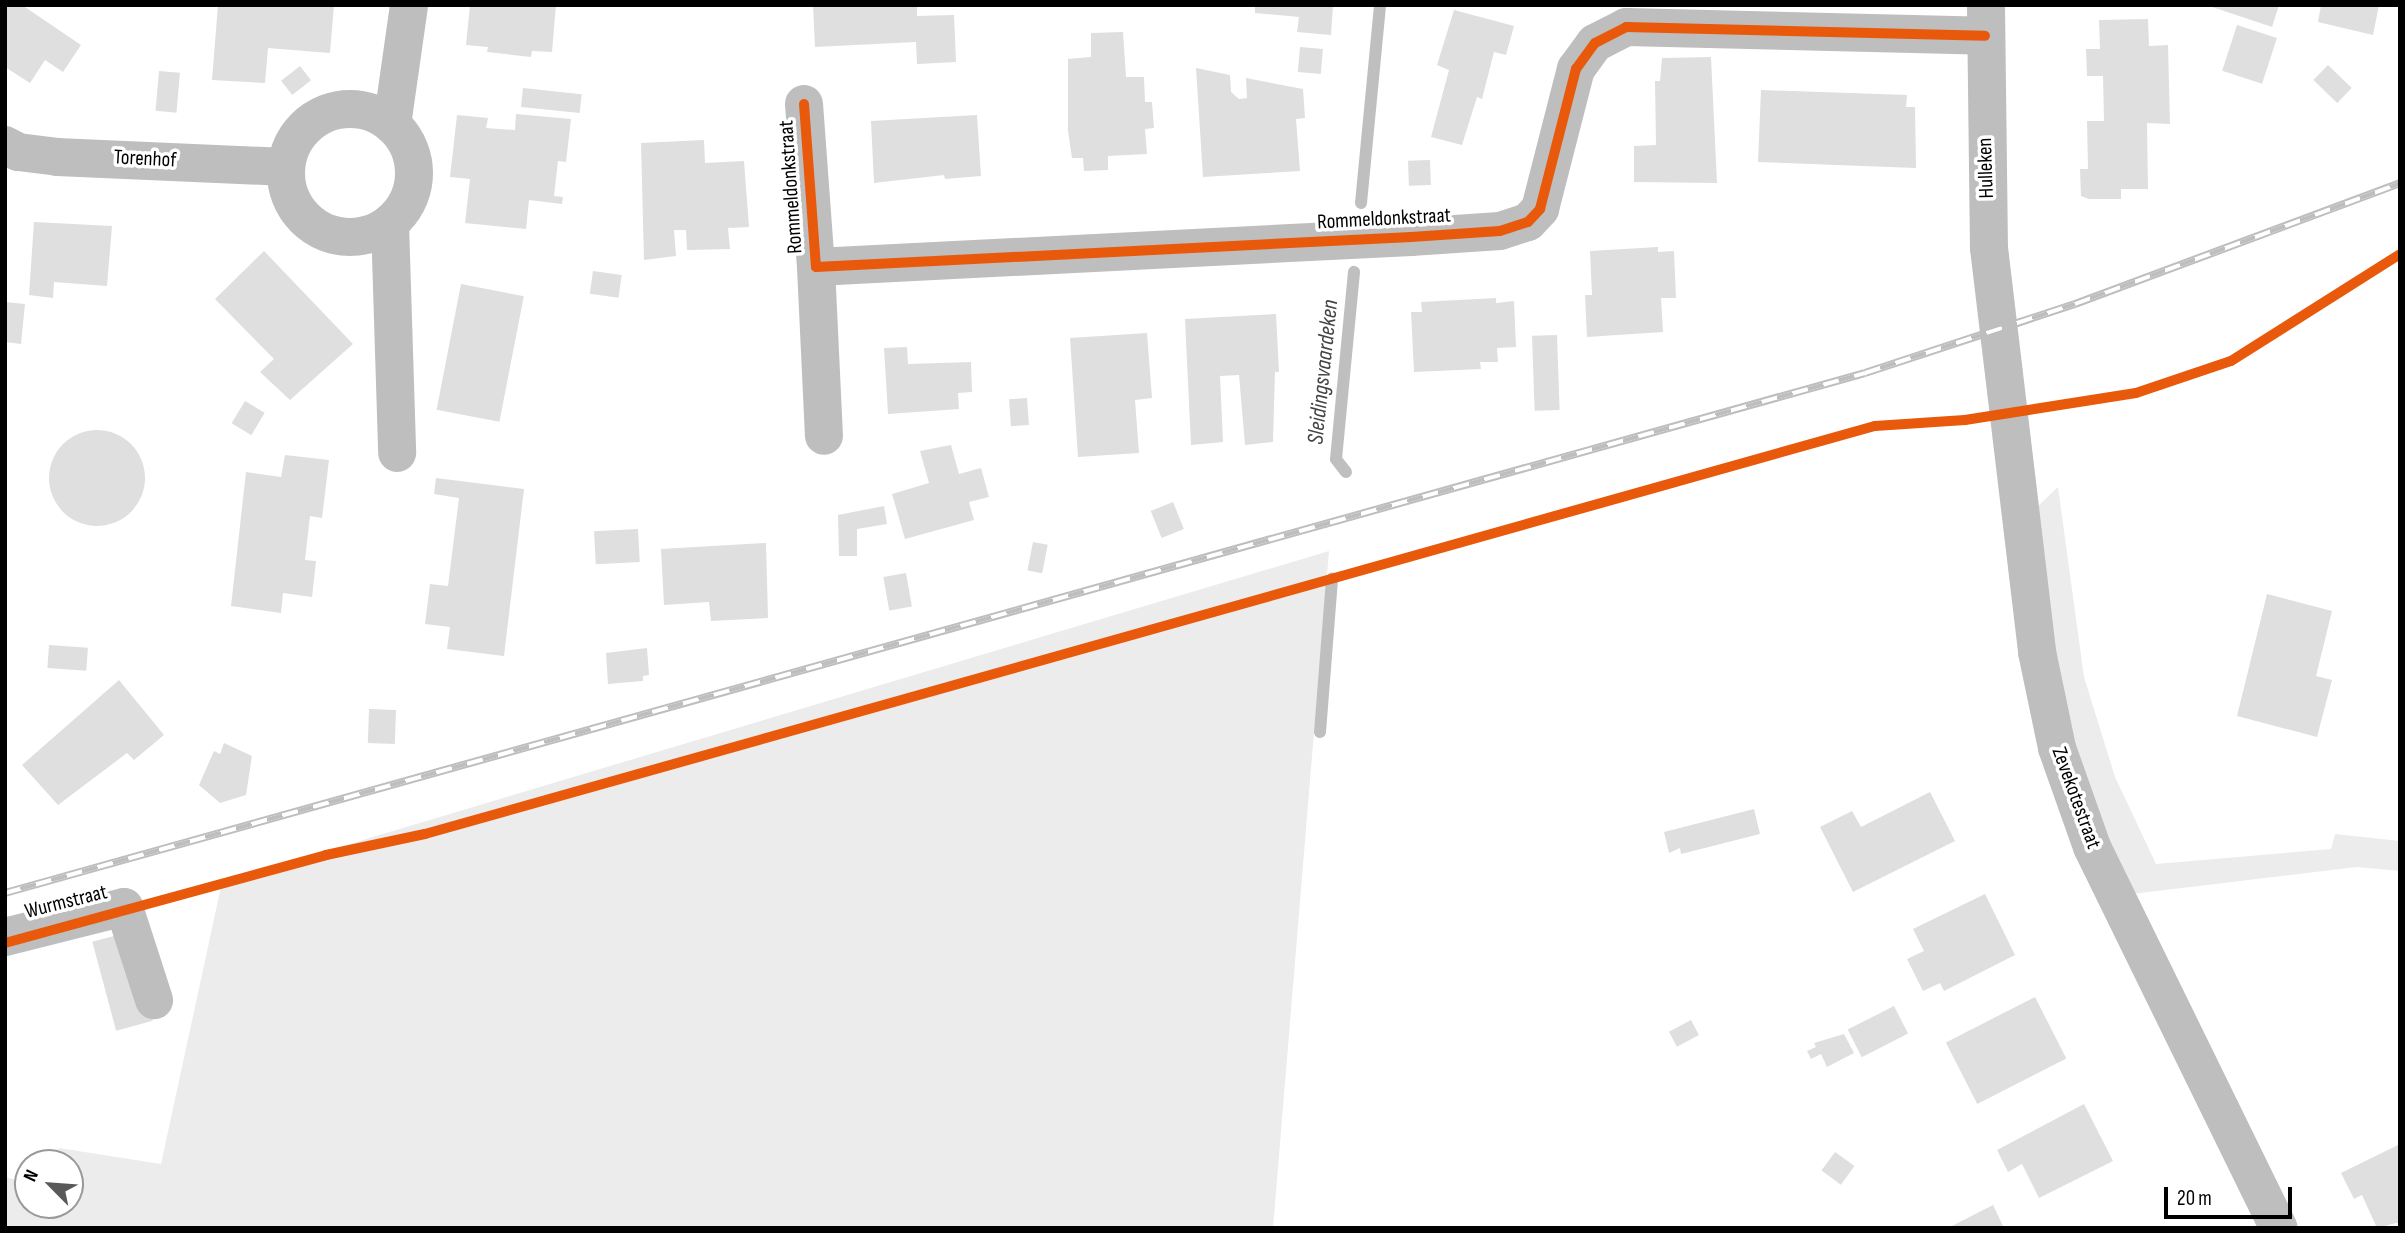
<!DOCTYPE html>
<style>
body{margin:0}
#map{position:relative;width:2405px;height:1233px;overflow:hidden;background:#fff;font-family:"Sofia Sans Condensed",sans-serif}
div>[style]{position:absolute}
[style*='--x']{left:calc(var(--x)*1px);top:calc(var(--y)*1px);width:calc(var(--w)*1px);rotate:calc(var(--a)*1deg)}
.green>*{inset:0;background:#ececec}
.stream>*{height:12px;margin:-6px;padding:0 6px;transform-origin:6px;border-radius:6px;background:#bfbfbf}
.building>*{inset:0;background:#dfdfdf;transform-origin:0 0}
.round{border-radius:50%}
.minor>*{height:38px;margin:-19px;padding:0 19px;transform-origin:19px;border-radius:19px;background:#bebebe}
.minor>.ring{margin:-19px;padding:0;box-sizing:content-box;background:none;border:38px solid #bebebe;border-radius:50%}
.rail>*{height:8px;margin-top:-4px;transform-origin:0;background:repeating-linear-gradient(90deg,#fff 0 16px,#bebebe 0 32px);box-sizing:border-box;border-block:2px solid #bebebe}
.cycleway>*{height:10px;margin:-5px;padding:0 5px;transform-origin:5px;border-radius:5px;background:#e8590c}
span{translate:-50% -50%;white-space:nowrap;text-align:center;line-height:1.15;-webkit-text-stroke:7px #fff;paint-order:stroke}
.street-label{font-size:21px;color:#000}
.water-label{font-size:23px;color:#444;font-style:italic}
.frame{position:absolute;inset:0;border:7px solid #000;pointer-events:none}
.north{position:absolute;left:14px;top:1149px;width:70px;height:70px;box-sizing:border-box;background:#fff;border:2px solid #999;border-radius:50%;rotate:295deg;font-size:19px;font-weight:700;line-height:28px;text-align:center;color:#000}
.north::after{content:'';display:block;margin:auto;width:24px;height:32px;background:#595959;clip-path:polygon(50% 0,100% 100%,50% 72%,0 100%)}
.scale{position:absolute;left:2164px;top:1187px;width:128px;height:32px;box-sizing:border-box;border:4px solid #000;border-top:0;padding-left:9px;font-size:21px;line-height:24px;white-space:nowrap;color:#000;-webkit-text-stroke:5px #fff;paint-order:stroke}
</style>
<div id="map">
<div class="green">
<div style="clip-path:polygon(2058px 487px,2084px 677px,2115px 777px,2156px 864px,2331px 849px,2335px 834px,2400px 841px,2400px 871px,2357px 867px,2132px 894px,2073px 757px,2051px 651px,2035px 509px)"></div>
<div style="clip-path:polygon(1329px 551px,1273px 1228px,5px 1228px,5px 1177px,28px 1183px,28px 1205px,70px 1205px,70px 1163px,54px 1163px,59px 1148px,161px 1164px,222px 882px)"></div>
</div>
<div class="stream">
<div style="--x:1361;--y:203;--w:199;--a:-84.5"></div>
<div style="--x:1346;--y:472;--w:16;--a:-128"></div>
<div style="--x:1336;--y:459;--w:188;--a:-84.5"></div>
<div style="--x:1320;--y:732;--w:154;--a:-85.5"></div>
</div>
<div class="building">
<div style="clip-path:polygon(5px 5px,22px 5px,81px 45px,63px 72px,45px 60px,30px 83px,5px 67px)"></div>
<div style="clip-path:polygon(218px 5px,334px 5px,330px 53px,268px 48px,265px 83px,212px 80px)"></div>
<div style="clip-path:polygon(470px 5px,556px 5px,552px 52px,532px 51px,531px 57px,487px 52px,488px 47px,466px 45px)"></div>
<div style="clip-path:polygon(813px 5px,917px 5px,917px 16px,954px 15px,956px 62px,917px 64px,916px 42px,815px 47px)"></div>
<div style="clip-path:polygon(1255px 5px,1333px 5px,1331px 35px,1297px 32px,1299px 17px,1255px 13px)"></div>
<div style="clip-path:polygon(2206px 5px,2279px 5px,2272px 27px)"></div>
<div style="clip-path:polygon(2321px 5px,2379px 5px,2373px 35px,2318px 22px)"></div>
<div style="clip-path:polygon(1454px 10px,1514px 26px,1506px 55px,1494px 52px,1482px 99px,1477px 97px,1462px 145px,1431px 137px,1449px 70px,1437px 65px)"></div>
<div style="clip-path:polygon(2148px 19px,2149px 46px,2168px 45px,2170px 124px,2147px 123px,2148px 189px,2121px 189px,2121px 199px,2089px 199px,2081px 196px,2080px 169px,2088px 169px,2087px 121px,2104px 121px,2103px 76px,2087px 76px,2086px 49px,2100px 49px,2099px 20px)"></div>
<div style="left:2237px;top:25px;width:42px;height:48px;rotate:18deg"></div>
<div style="clip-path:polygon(1123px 32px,1126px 77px,1144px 77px,1145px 102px,1152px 102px,1154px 128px,1145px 129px,1147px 154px,1108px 156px,1108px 170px,1084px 171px,1083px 158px,1072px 158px,1068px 131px,1068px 59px,1091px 57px,1091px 33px)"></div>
<div style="left:1300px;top:47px;width:23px;height:25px;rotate:5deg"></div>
<div style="clip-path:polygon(1711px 57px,1717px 183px,1634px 182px,1634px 146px,1656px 145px,1655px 81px,1660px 81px,1662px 58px)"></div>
<div style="left:2328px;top:65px;width:33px;height:21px;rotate:44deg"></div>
<div style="left:300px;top:66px;width:18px;height:24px;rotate:52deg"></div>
<div style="clip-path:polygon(1196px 68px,1230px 75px,1231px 92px,1239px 99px,1247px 98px,1246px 78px,1303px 89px,1305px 118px,1296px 119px,1300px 171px,1203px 177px)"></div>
<div style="left:159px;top:71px;width:21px;height:40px;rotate:5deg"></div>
<div style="left:523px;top:88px;width:59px;height:19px;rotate:6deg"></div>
<div style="clip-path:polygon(1761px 90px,1907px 95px,1906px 107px,1915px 107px,1916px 168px,1758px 162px)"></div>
<div style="clip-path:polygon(516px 114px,571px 119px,566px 162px,558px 161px,554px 196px,563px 197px,562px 204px,529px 200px,526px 229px,465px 223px,470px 179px,450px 177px,457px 115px,488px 118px,486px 128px,515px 130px)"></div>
<div style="clip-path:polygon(977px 115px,981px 176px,945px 179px,944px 175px,874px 183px,871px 121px)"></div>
<div style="clip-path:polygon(704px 140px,705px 163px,744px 161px,749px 227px,728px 228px,730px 249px,687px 250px,686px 230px,674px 230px,676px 256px,644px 260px,641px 143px)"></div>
<div style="left:1430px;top:160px;width:25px;height:22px;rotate:88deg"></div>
<div style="clip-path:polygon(34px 222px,112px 226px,107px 286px,54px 282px,53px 298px,29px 295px)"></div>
<div style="clip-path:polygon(1658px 247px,1658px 252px,1674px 251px,1676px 298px,1661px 298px,1663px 332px,1587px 337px,1585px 295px,1592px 295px,1590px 251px)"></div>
<div style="clip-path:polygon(264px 251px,353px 344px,290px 400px,260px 372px,274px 359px,215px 299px)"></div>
<div style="left:593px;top:271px;width:29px;height:23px;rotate:8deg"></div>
<div style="left:461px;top:284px;width:64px;height:128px;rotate:11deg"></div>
<div style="clip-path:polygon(1496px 298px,1496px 303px,1514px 301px,1516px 347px,1497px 348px,1498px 362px,1480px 362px,1481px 369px,1414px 372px,1411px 312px,1422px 312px,1421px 302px)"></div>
<div style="clip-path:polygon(5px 302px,25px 304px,21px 344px,5px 342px)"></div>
<div style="clip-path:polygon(1276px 314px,1279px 372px,1275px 372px,1273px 442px,1245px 445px,1239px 375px,1220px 376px,1223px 442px,1191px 445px,1185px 319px)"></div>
<div style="clip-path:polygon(1147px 333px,1152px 398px,1135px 400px,1139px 453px,1078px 457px,1070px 338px)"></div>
<div style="left:1557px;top:335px;width:75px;height:25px;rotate:88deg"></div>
<div style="clip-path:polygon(907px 347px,908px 364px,971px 362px,972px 392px,958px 393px,959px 409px,888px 414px,884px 348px)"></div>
<div style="left:1027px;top:398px;width:27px;height:18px;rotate:86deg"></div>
<div style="left:245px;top:401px;width:23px;height:26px;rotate:31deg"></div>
<div class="round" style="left:49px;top:430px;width:96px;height:96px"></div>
<div style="clip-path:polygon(951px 445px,959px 474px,981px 468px,989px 497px,969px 502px,974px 520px,905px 539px,892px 494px,929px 483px,920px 451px)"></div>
<div style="clip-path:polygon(285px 455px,329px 460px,322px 518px,310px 516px,305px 560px,316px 561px,312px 597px,283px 593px,281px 613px,231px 606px,246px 472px,281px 477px)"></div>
<div style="clip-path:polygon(436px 478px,524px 489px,504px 656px,447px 649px,450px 627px,425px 624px,430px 584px,448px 586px,459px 498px,434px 494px)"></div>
<div style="left:1173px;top:502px;width:29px;height:24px;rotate:68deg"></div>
<div style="clip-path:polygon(884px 506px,887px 524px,857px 529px,857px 556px,839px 556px,838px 515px)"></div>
<div style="left:638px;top:529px;width:33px;height:44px;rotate:87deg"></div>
<div style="left:1033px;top:542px;width:15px;height:29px;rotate:11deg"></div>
<div style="clip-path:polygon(766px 543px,768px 618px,711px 621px,709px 602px,664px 605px,661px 549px)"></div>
<div style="left:906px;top:573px;width:34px;height:23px;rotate:80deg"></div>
<div style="clip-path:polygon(2267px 594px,2332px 611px,2316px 676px,2332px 680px,2317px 737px,2237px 716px)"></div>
<div style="left:49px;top:645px;width:39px;height:23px;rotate:4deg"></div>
<div style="clip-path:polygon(647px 648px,649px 675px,643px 676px,643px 681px,608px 684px,606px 653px)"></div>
<div style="clip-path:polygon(119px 680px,164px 735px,134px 760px,127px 753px,58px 805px,22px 765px)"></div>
<div style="left:369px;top:709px;width:27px;height:34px;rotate:2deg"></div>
<div style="clip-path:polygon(224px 743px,252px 756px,246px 795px,220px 803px,199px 785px,214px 751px,220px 754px)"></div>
<div style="clip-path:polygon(1930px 792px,1955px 841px,1853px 892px,1820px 827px,1852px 811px,1861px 827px)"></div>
<div style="clip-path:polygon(1754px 809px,1760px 834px,1681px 854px,1680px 848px,1669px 853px,1664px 832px)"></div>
<div style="clip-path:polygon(1985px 894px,2015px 955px,1944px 991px,1940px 983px,1923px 991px,1907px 959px,1924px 951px,1913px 929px)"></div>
<div style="left:129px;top:932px;width:92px;height:38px;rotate:75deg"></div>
<div style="left:2035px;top:997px;width:69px;height:100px;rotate:63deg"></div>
<div style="left:1894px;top:1006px;width:31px;height:52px;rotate:63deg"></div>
<div style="left:1691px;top:1020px;width:17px;height:25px;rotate:62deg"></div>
<div style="clip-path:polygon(1844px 1034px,1854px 1053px,1827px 1067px,1821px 1054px,1811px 1059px,1807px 1051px,1816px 1047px,1814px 1043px)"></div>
<div style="clip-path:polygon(2084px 1104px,2113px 1161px,2039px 1198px,2022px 1164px,2008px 1172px,1997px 1150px)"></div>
<div style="clip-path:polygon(2400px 1144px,2400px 1222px,2377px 1228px,2362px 1195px,2354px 1199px,2341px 1173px)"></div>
<div style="left:1835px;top:1152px;width:24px;height:23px;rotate:36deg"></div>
<div style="clip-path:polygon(1993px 1205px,2004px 1228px,1948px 1228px)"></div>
</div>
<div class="minor">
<div style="--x:1986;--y:5;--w:243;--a:89.3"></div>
<div style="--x:1989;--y:248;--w:407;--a:83.2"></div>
<div style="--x:2037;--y:652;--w:98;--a:78.2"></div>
<div style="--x:2057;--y:748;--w:105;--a:70.5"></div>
<div style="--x:2092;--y:847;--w:424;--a:63.9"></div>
<div style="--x:804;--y:104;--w:163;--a:85.8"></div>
<div style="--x:816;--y:267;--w:596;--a:-2.89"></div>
<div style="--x:1411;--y:237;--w:89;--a:-3.9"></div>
<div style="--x:1500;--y:231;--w:29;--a:-18"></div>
<div style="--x:1528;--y:222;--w:18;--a:-47"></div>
<div style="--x:1540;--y:209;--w:145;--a:-75.6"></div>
<div style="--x:1576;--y:69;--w:32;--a:-54"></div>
<div style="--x:1595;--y:43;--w:35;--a:-27"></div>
<div style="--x:1626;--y:27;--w:359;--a:1.4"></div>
<div class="ring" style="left:286px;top:109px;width:90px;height:90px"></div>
<div style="--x:392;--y:125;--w:121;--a:-81.9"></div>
<div style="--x:5;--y:145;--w:15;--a:28"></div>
<div style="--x:18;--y:152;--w:39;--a:7"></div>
<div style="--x:57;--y:157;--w:229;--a:2.5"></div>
<div style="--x:390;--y:224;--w:229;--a:88.2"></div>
<div style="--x:816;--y:267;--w:169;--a:87.3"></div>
<div style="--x:5;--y:937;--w:123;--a:-14.1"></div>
<div style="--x:124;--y:907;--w:98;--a:72.1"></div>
</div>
<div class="rail">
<div style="--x:5;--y:893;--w:1931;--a:-15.62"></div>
<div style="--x:1865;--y:373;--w:221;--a:-18.2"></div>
<div style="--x:2075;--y:304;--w:347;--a:-20.4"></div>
</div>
<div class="cycleway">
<div style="--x:804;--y:104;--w:163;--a:85.8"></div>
<div style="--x:816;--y:267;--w:596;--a:-2.89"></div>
<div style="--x:1411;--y:237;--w:89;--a:-3.9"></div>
<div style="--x:1500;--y:231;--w:29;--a:-18"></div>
<div style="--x:1528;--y:222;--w:18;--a:-47"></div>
<div style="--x:1540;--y:209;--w:145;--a:-75.6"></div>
<div style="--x:1576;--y:69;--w:32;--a:-54"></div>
<div style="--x:1595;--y:43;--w:35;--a:-27"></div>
<div style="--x:1626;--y:27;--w:359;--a:1.4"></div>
<div style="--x:5;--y:943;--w:333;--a:-15.3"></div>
<div style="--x:326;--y:855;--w:101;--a:-12"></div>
<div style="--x:425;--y:834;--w:1506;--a:-15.72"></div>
<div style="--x:1875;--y:426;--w:90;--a:-3.8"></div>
<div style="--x:1965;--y:420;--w:173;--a:-9"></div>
<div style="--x:2136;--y:393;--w:100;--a:-18.6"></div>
<div style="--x:2231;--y:361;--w:200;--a:-32.3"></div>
</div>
<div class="street-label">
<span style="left:145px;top:159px;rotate:3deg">Torenhof</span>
<span style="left:1986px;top:168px;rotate:-92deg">Hulleken</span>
<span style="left:791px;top:187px;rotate:-94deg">Rommeldonkstraat</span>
<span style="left:1384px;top:219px;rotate:-3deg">Rommeldonkstraat</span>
<span style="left:2076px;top:798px;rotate:70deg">Zevekotestraat</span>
<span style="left:66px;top:902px;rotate:-14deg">Wurmstraat</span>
</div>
<div class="water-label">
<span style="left:1323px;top:372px;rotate:-84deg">Sleidingsvaardeken</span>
</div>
<div class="frame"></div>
<div class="north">N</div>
<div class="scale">20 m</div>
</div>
